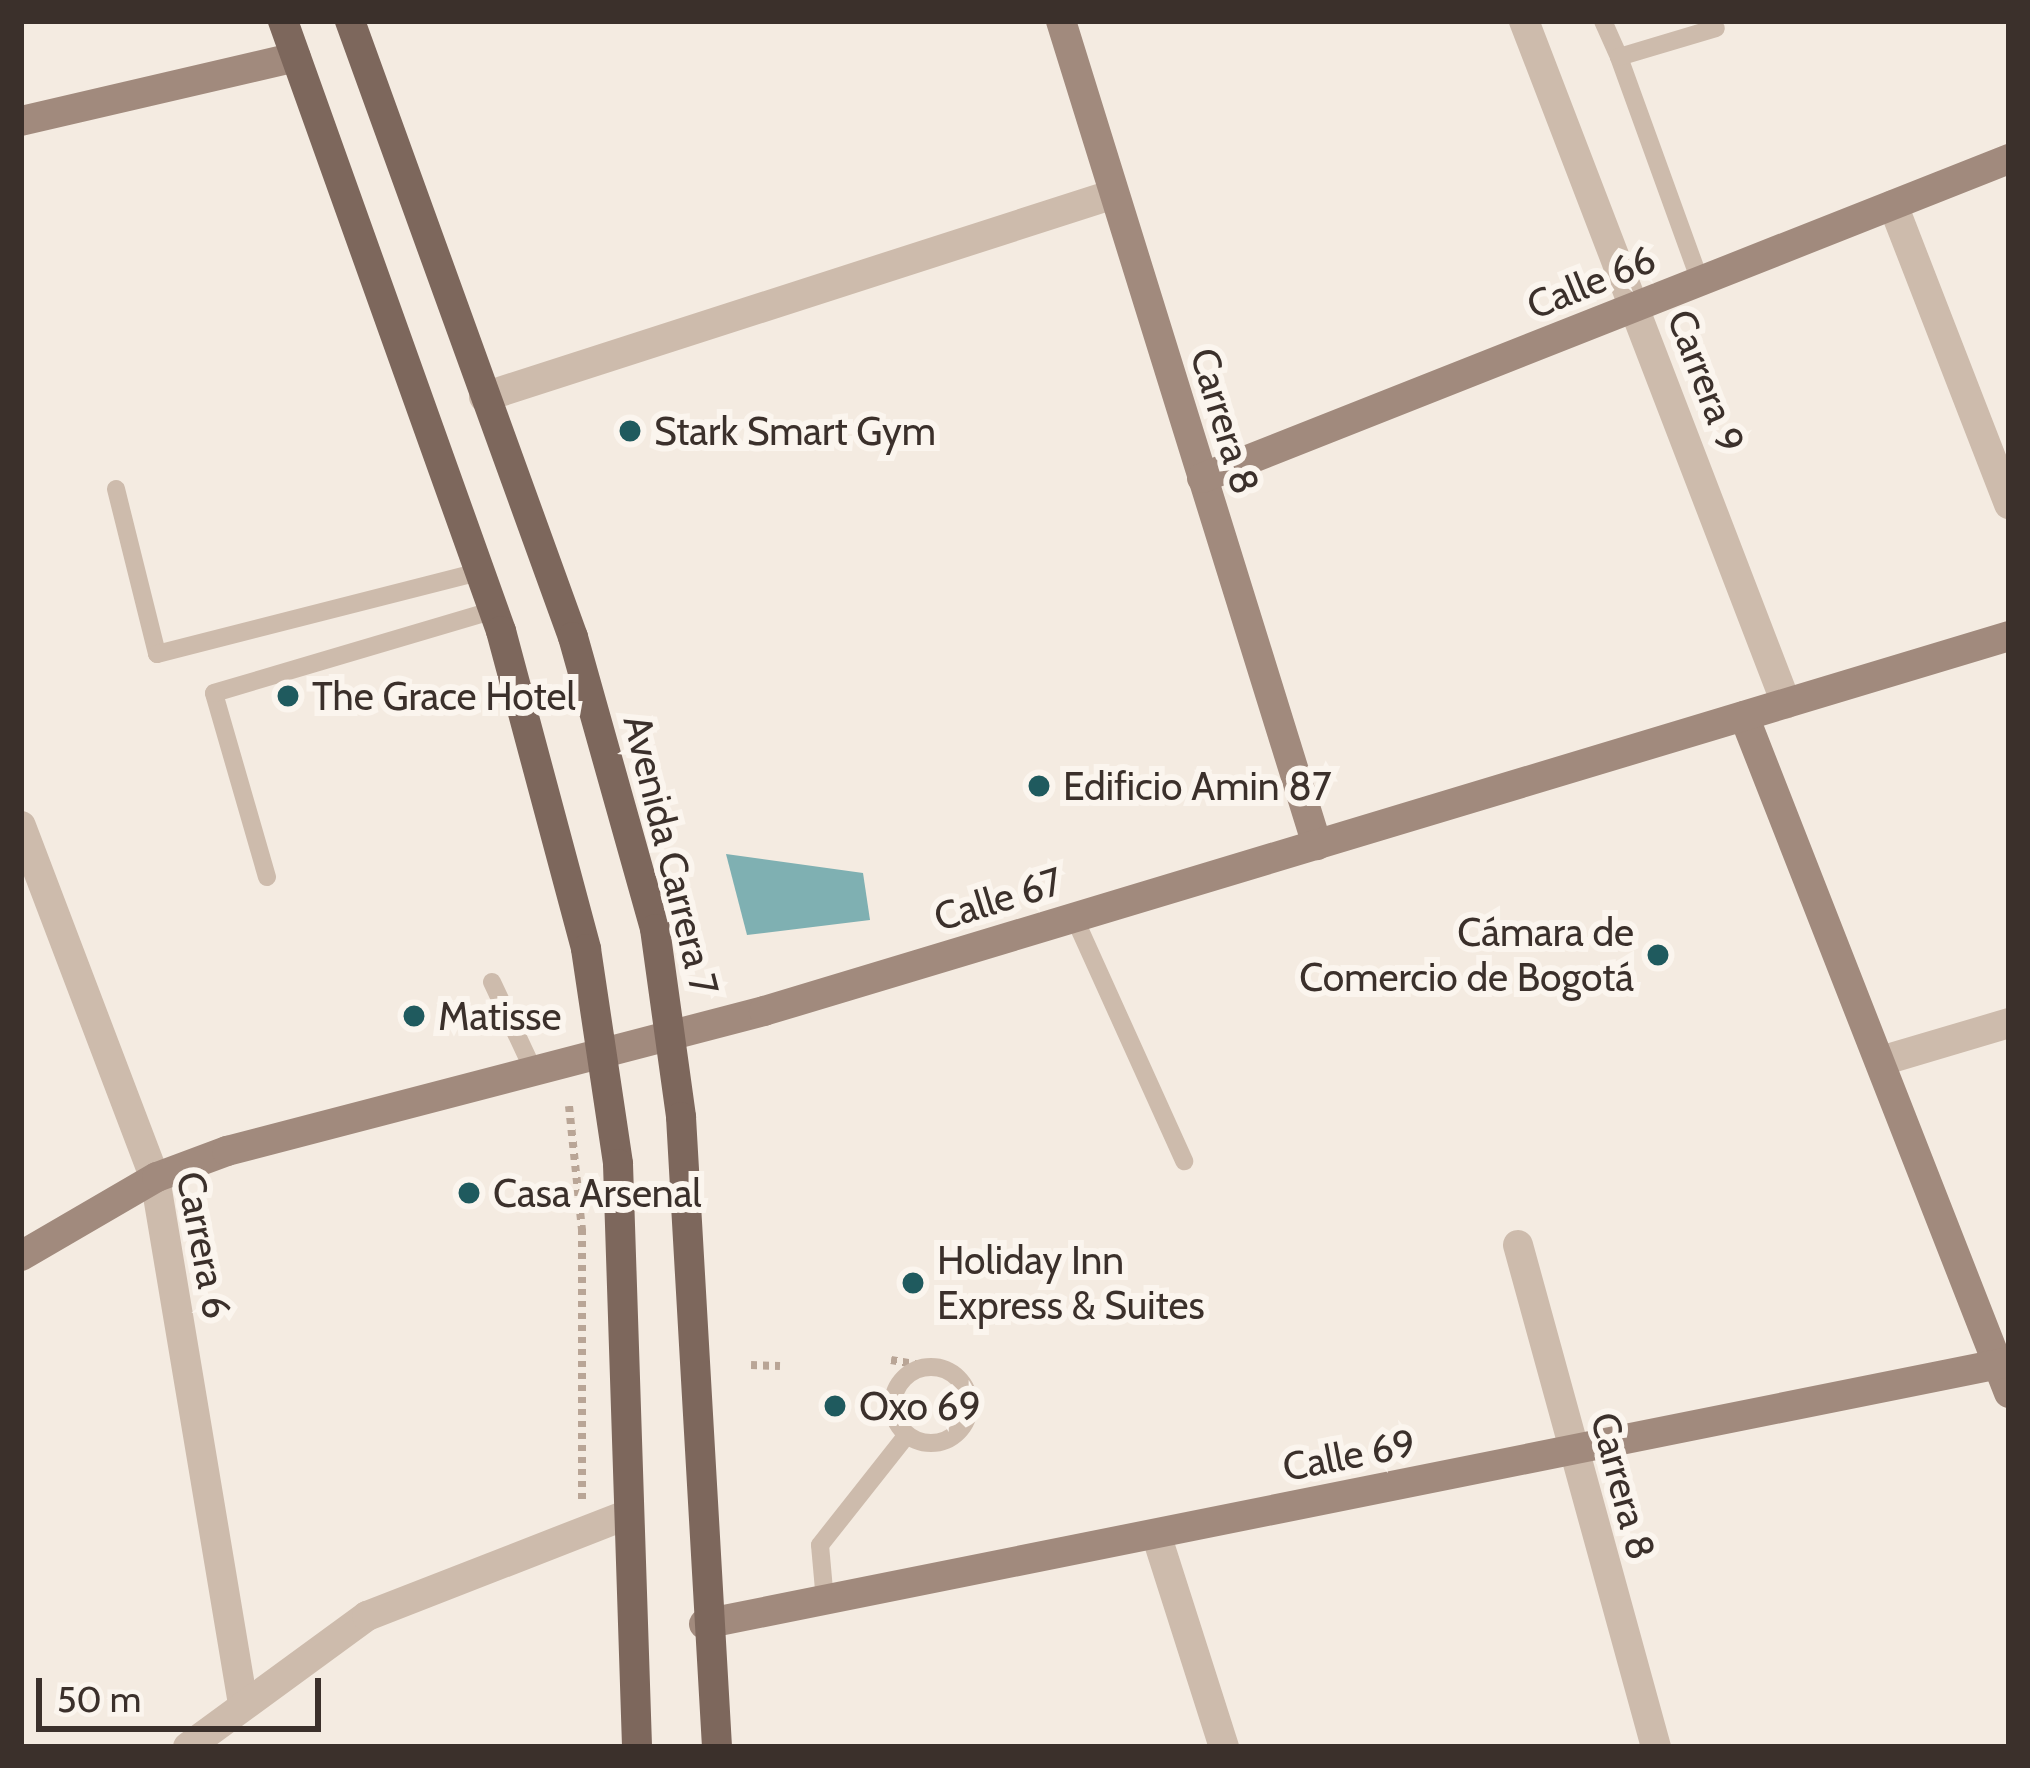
<!DOCTYPE html>
<meta charset="utf-8">
<style>
body{margin:0}
#map{position:relative;width:2030px;height:1768px;overflow:hidden;background:#f4ebe1;font-family:Cabin,sans-serif}
div>[style]{position:absolute}
[style*='--x']{left:calc(var(--x)*1px);top:calc(var(--y)*1px);width:calc(var(--w)*1px);rotate:calc(var(--a)*1deg)}
.water>*{inset:0;background:#7fb0b2}
.path>*{height:8px;margin-top:-4px;transform-origin:0;background:repeating-linear-gradient(90deg,#b9a596 0 6px,transparent 0 12px)}
.lane>*{height:18px;margin:-9px;padding:0 9px;transform-origin:9px;border-radius:9px;background:#cdbbac}
.lane>.ring{margin:-9px;padding:0;box-sizing:content-box;background:none;border:18px solid #cdbbac;border-radius:50%}
.street>*{height:30px;margin:-15px;padding:0 15px;transform-origin:15px;border-radius:15px;background:#cdbbac}
.secondary>*{height:30px;margin:-15px;padding:0 15px;transform-origin:15px;border-radius:15px;background:#a18a7d}
.primary>*{height:30px;margin:-15px;padding:0 15px;transform-origin:15px;border-radius:15px;background:#7d675c}
.dots>*{width:33px;height:33px;translate:-50% -50%;box-sizing:border-box;border:6px solid #fbf5ee;border-radius:50%}
span{translate:-50% -50%;white-space:nowrap;text-align:center;line-height:1.15;-webkit-text-stroke:12px #fbf5ee;paint-order:stroke}
.street-label{font-size:39px;color:#3b302b}
.poi-label{font-size:39px;color:#3b302b}
.left{translate:0 -50%;text-align:left}
.right{translate:-100% -50%;text-align:right}
.frame{position:absolute;inset:0;border:24px solid #3b302b;pointer-events:none}
.scale{position:absolute;left:36px;top:1678px;width:285px;height:54px;box-sizing:border-box;border:6px solid #3b302b;border-top:0;padding-left:15px;font-size:36px;line-height:42px;white-space:nowrap;color:#3b302b;-webkit-text-stroke:9px #fbf5ee;paint-order:stroke}
</style>
<div id="map">
<div class="water">
<div style="clip-path:polygon(726px 854px,863px 873px,870px 920px,747px 935px)"></div>
</div>
<div class="path">
<div style="--x:569;--y:1106;--w:124;--a:84"></div>
<div style="--x:582;--y:1229;--w:271;--a:90"></div>
<div style="--x:891;--y:1360;--w:48;--a:9.7"></div>
<div style="--x:751;--y:1365;--w:29;--a:2"></div>
</div>
<div class="lane">
<div style="--x:1603;--y:21;--w:39;--a:66"></div>
<div style="--x:1700;--y:281;--w:238;--a:-109.9"></div>
<div style="--x:1619;--y:57;--w:101;--a:-16.6"></div>
<div style="--x:116;--y:489;--w:170;--a:76"></div>
<div style="--x:157;--y:654;--w:332;--a:-14.3"></div>
<div style="--x:267;--y:877;--w:191;--a:-106.1"></div>
<div style="--x:214;--y:693;--w:292;--a:-16.5"></div>
<div style="--x:1074;--y:917;--w:268;--a:65.7"></div>
<div style="--x:492;--y:982;--w:102;--a:64.9"></div>
<div class="ring" style="left:893px;top:1367px;width:58px;height:58px"></div>
<div style="--x:825;--y:1601;--w:56;--a:-95.1"></div>
<div style="--x:820;--y:1545;--w:140;--a:-51.7"></div>
</div>
<div class="street">
<div style="--x:1524;--y:21;--w:731;--a:68.99"></div>
<div style="--x:1893;--y:205;--w:321;--a:68.8"></div>
<div style="--x:484;--y:397;--w:662;--a:-17.86"></div>
<div style="--x:21;--y:826;--w:377;--a:69.2"></div>
<div style="--x:155;--y:1178;--w:527;--a:80.5"></div>
<div style="--x:1881;--y:1061;--w:134;--a:-16.5"></div>
<div style="--x:1518;--y:1245;--w:521;--a:74.63"></div>
<div style="--x:1156;--y:1534;--w:224;--a:72.3"></div>
<div style="--x:188;--y:1747;--w:222;--a:-36.2"></div>
<div style="--x:367;--y:1616;--w:275;--a:-21.3"></div>
</div>
<div class="secondary">
<div style="--x:1061;--y:21;--w:863;--a:72.74"></div>
<div style="--x:21;--y:121;--w:282;--a:-13.1"></div>
<div style="--x:1202;--y:478;--w:868;--a:-21.57"></div>
<div style="--x:1744;--y:716;--w:727;--a:68.62"></div>
<div style="--x:21;--y:1256;--w:157;--a:-30.2"></div>
<div style="--x:157;--y:1177;--w:75;--a:-20.4"></div>
<div style="--x:227;--y:1151;--w:555;--a:-14.61"></div>
<div style="--x:764;--y:1011;--w:1300;--a:-16.76"></div>
<div style="--x:704;--y:1624;--w:1331;--a:-11.35"></div>
</div>
<div class="primary">
<div style="--x:283;--y:21;--w:648;--a:70.33"></div>
<div style="--x:501;--y:631;--w:329;--a:75"></div>
<div style="--x:586;--y:949;--w:217;--a:81.5"></div>
<div style="--x:618;--y:1164;--w:583;--a:88.13"></div>
<div style="--x:350;--y:21;--w:655;--a:70.1"></div>
<div style="--x:573;--y:637;--w:303;--a:74.3"></div>
<div style="--x:655;--y:929;--w:190;--a:82.1"></div>
<div style="--x:681;--y:1117;--w:631;--a:86.73"></div>
</div>
<div class="dots">
<div style="left:630px;top:431px;background:#1f5a5e"></div>
<div style="left:288px;top:696px;background:#1f5a5e"></div>
<div style="left:1039px;top:786px;background:#1f5a5e"></div>
<div style="left:1658px;top:955px;background:#1f5a5e"></div>
<div style="left:414px;top:1016px;background:#1f5a5e"></div>
<div style="left:469px;top:1193px;background:#1f5a5e"></div>
<div style="left:913px;top:1283px;background:#1f5a5e"></div>
<div style="left:835px;top:1406px;background:#1f5a5e"></div>
</div>
<div class="street-label">
<span style="left:1591px;top:282px;rotate:-22deg">Calle 66</span>
<span style="left:1706px;top:381px;rotate:69deg">Carrera 9</span>
<span style="left:1225px;top:421px;rotate:73deg">Carrera 8</span>
<span style="left:671px;top:855px;rotate:76deg">Avenida Carrera 7</span>
<span style="left:998px;top:899px;rotate:-17deg">Calle 67</span>
<span style="left:204px;top:1245px;rotate:79deg">Carrera 6</span>
<span style="left:1349px;top:1455px;rotate:-11deg">Calle 69</span>
<span style="left:1623px;top:1486px;rotate:75deg">Carrera 8</span>
</div>
<div class="poi-label">
<span class="left" style="left:654px;top:431px">Stark Smart Gym</span>
<span class="left" style="left:312px;top:696px">The Grace Hotel</span>
<span class="left" style="left:1063px;top:786px">Edificio Amin 87</span>
<span class="right" style="left:1634px;top:955px">Cámara de<br>Comercio de Bogotá</span>
<span class="left" style="left:438px;top:1016px">Matisse</span>
<span class="left" style="left:493px;top:1193px">Casa Arsenal</span>
<span class="left" style="left:937px;top:1283px">Holiday Inn<br>Express &amp; Suites</span>
<span class="left" style="left:859px;top:1406px">Oxo 69</span>
</div>
<div class="frame"></div>
<div class="scale">50 m</div>
</div>
